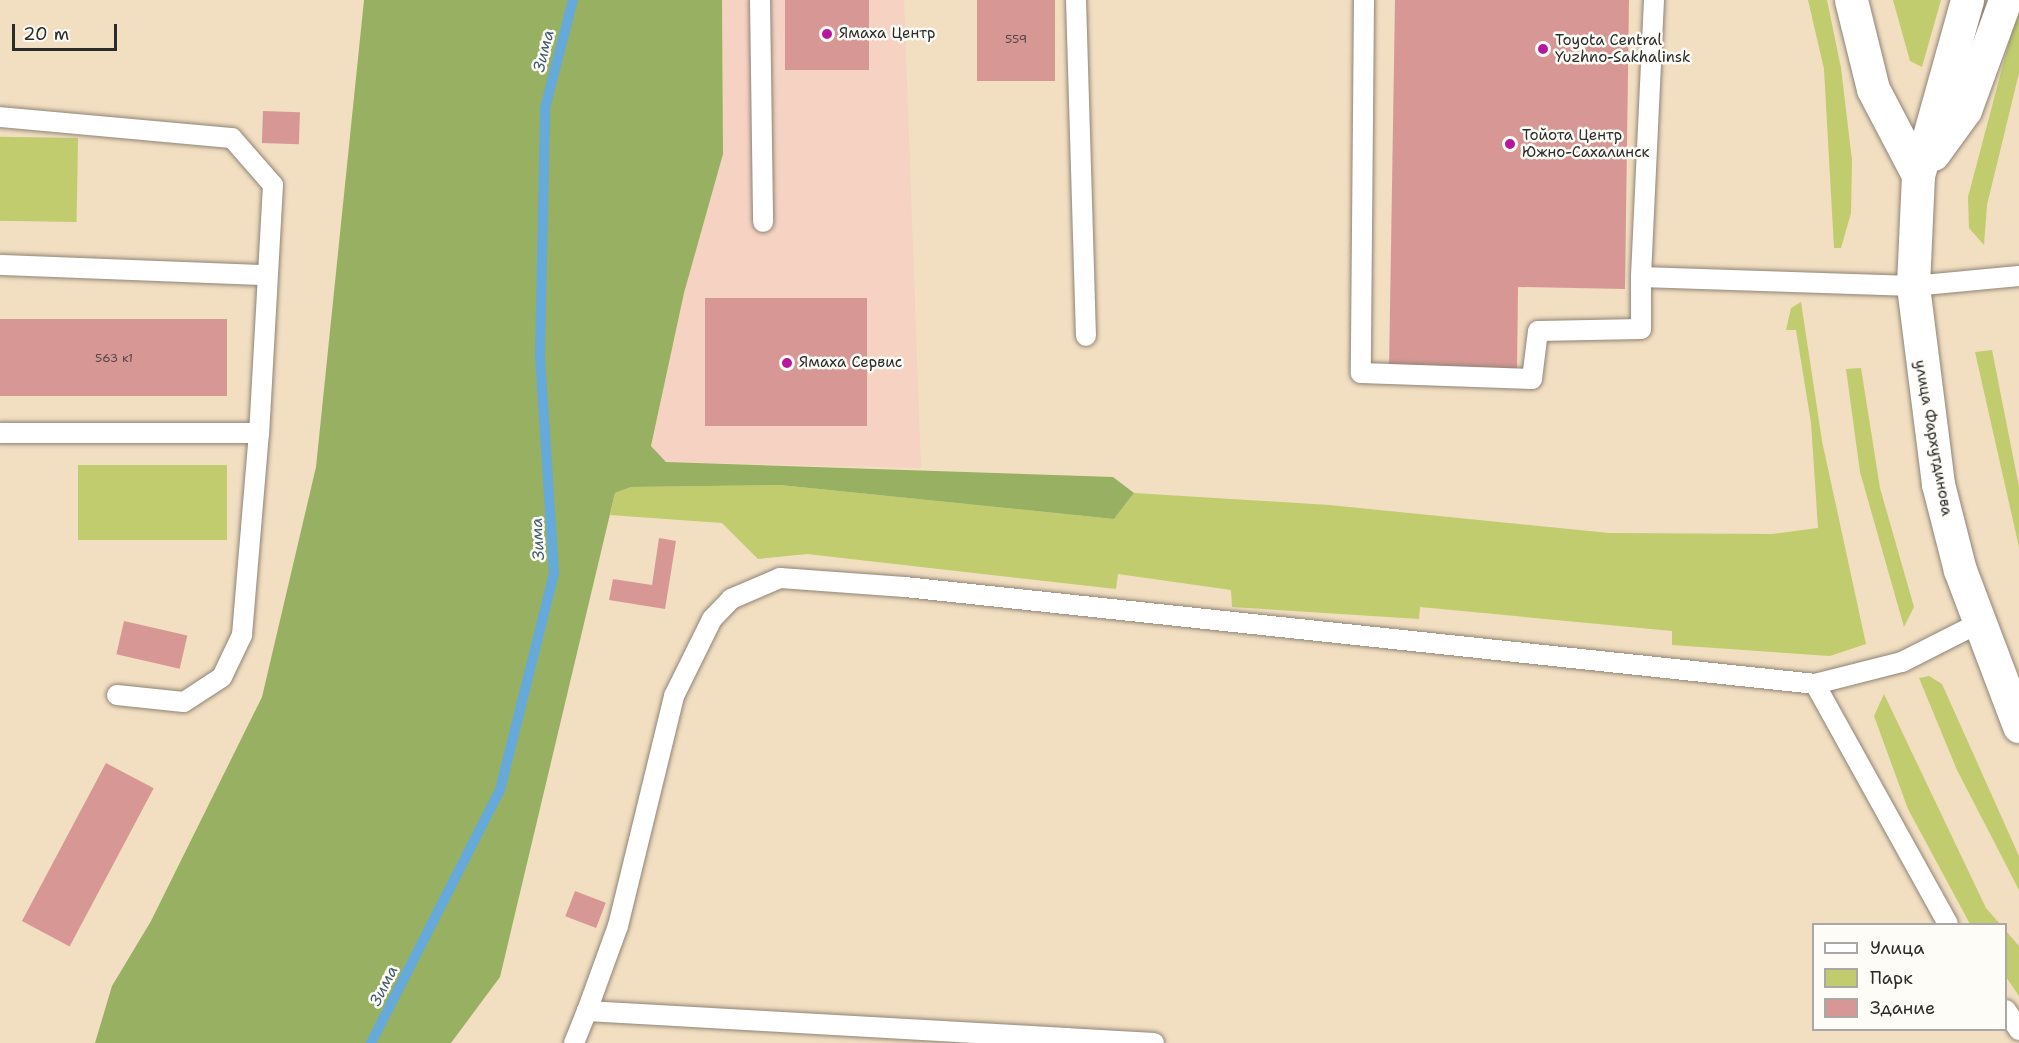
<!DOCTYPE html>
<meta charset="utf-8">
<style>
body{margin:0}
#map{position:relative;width:2019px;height:1043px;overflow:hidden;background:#f2dec1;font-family:"Shantell Sans",sans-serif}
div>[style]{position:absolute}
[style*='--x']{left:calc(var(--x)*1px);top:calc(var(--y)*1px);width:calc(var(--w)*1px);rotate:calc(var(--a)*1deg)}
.built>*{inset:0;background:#f5d2c2}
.green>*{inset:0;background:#c0cc6e;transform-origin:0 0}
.forest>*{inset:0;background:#98b061}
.stream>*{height:10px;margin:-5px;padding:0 5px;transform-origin:5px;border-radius:5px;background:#66a9db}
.building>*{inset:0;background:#d79895;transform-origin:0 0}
.roads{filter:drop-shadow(0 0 2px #8e8476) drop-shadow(0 0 2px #8e8476)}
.service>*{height:20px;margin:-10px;padding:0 10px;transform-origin:10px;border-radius:10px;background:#fff}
.secondary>*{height:33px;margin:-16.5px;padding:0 16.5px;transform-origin:16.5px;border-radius:16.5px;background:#fff}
.dots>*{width:16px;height:16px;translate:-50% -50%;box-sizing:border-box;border:3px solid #fdfcf7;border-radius:50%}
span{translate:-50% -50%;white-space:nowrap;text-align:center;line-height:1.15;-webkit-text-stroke:5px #fdfcf7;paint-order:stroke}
.number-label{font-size:12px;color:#564646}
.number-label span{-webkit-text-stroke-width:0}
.poi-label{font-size:15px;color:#2b2b2b}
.left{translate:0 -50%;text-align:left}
.street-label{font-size:15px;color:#2b2b2b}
.water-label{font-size:16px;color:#435d71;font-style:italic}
.legend{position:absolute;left:1812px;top:923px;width:195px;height:108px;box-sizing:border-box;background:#fdfcf7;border:2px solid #a9a8a5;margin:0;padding:8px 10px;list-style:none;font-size:18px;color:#2b2b2b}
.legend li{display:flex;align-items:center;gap:12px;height:30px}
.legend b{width:30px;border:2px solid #a9a8a5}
.scale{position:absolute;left:12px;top:24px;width:105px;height:27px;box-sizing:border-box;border:3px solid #2b2b2b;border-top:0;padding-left:8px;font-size:18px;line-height:21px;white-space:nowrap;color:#2b2b2b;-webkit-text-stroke:4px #fdfcf7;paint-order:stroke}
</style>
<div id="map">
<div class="built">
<div style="clip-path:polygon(722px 0,904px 0,921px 468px,666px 462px,651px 447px,684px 293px,723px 154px)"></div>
</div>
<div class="green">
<div style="clip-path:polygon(1808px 0,1827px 0,1841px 68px,1852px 160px,1851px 213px,1841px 248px,1834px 248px,1824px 69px)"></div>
<div style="clip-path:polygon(1893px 0,1941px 0,1922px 67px,1910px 61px)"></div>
<div style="clip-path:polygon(2019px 4px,2019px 73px,1987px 205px,1984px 245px,1969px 228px,1968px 197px)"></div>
<div style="left:78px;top:138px;width:84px;height:78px;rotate:91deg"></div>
<div style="clip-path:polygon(1801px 302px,1822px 441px,1866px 644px,1830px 656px,1672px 645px,1672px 631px,1420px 607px,1419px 619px,1232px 607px,1231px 590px,1118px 574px,1116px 589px,807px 554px,758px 559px,722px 523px,610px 515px,615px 493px,631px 487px,780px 485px,1114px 519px,1134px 493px,1329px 505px,1609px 533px,1772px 534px,1818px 528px,1811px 423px,1796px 330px,1786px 330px,1791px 308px)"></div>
<div style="clip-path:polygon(1992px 350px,2019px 487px,2019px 547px,1975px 352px)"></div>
<div style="clip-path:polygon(1861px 368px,1880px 488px,1914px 607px,1904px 627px,1860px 472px,1846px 369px)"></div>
<div style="left:78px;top:465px;width:149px;height:75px"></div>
<div style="clip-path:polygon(1929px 676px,1942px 684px,2019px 856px,2019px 890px,1957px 770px,1919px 678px)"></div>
<div style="clip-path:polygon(1884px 694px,1986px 908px,2000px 924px,1970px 924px,1908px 809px,1874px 716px)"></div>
<div style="clip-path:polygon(2006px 931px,2019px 946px,2019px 996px,2006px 977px)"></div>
</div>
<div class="forest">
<div style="clip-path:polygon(364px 0,722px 0,723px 154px,684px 293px,651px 446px,666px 462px,1113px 477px,1134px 493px,1114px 519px,780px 485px,631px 487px,615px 493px,500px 977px,451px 1043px,95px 1043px,112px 986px,151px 921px,262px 697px,316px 467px)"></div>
</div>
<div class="stream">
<div style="--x:371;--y:1043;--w:284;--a:-63"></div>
<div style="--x:500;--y:790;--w:224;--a:-76"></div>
<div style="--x:554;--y:573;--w:217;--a:-93.7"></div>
<div style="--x:540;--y:356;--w:248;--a:-88.8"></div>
<div style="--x:545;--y:108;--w:112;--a:-75.5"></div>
</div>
<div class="building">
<div style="left:785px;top:0;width:84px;height:70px"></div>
<div style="left:977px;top:0;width:78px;height:81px"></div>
<div style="clip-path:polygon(1395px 0,1629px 0,1625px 289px,1518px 287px,1517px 372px,1389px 371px)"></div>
<div style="left:263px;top:111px;width:37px;height:32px;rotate:2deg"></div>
<div style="left:867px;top:298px;width:128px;height:162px;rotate:90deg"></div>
<div style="left:227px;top:319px;width:77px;height:227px;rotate:90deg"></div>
<div style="clip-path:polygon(659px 538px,676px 541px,665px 609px,609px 600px,613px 579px,652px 585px)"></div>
<div style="left:124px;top:621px;width:65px;height:34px;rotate:13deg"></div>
<div style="left:106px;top:763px;width:54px;height:179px;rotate:28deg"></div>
<div style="left:575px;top:891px;width:33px;height:27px;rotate:21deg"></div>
</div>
<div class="roads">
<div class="service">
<div style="--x:760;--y:0;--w:222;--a:89.2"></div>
<div style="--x:1076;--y:0;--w:336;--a:88.3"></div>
<div style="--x:1364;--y:0;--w:373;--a:90.5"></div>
<div style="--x:1361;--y:373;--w:171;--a:2"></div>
<div style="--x:1532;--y:379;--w:48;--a:-82.9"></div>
<div style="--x:1538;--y:331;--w:103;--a:-1.1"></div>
<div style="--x:1641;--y:329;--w:52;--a:-90"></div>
<div style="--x:1654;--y:0;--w:277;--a:92.7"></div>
<div style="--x:1641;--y:277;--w:272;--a:1.9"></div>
<div style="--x:1913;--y:286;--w:106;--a:-5.4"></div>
<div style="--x:0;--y:117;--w:233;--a:5.2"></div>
<div style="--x:232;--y:138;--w:62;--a:48.9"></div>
<div style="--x:273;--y:185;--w:248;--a:93.2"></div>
<div style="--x:259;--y:433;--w:259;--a:180"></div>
<div style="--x:0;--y:265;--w:264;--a:2.2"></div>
<div style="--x:1815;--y:684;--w:90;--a:-14.2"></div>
<div style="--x:1902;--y:662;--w:86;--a:-26.9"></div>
<div style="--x:117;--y:695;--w:67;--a:6"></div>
<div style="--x:184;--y:702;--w:45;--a:-33.3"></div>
<div style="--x:222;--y:677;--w:47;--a:-64.5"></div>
<div style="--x:242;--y:635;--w:203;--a:-85.2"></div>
<div style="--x:2006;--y:1010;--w:24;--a:57"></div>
<div style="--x:574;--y:1043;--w:35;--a:-68"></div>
<div style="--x:1154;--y:1043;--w:568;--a:-176.77"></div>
<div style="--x:587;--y:1011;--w:90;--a:-70"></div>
<div style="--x:618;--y:926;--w:237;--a:-76.3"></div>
<div style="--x:674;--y:696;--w:86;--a:-63.7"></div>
<div style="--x:712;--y:619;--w:28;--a:-46"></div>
<div style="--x:731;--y:599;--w:53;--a:-23.2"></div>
<div style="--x:780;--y:578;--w:125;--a:4.1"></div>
<div style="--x:905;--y:587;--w:915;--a:6.08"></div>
<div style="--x:1815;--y:684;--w:274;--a:61"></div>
</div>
<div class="secondary">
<div style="--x:1851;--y:0;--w:92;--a:76.1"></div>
<div style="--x:1873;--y:89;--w:97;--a:62.4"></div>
<div style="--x:1967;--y:0;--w:182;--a:105.6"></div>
<div style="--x:1918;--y:175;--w:111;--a:92.6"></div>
<div style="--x:1913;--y:286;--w:200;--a:82.8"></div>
<div style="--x:1938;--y:484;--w:89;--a:75.7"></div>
<div style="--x:1960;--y:570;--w:167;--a:69.3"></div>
<div style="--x:1933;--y:154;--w:54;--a:-54"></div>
<div style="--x:1965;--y:110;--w:117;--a:-70"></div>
</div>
</div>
<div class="dots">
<div style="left:827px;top:34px;background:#b5179e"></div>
<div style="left:1543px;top:49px;background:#b5179e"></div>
<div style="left:1510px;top:144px;background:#b5179e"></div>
<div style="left:787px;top:363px;background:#b5179e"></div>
</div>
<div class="number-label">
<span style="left:1016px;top:40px">559</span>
<span style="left:114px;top:359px">563 к1</span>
</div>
<div class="poi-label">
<span class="left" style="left:839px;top:34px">Ямаха Центр</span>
<span class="left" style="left:1555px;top:49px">Toyota Central<br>Yuzhno-Sakhalinsk</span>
<span class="left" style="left:1522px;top:144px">Тойота Центр<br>Южно-Сахалинск</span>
<span class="left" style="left:799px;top:363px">Ямаха Сервис</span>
</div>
<div class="street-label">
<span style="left:1933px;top:438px;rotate:80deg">улица Фархутдинова</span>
</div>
<div class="water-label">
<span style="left:544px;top:51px;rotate:-76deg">Зима</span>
<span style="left:538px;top:539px;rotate:-93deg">Зима</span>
<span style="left:384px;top:986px;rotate:-63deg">Зима</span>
</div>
<ul class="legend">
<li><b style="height:8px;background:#fff"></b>Улица</li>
<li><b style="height:16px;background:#c0cc6e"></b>Парк</li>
<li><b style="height:16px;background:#d79895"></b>Здание</li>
</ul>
<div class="scale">20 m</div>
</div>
